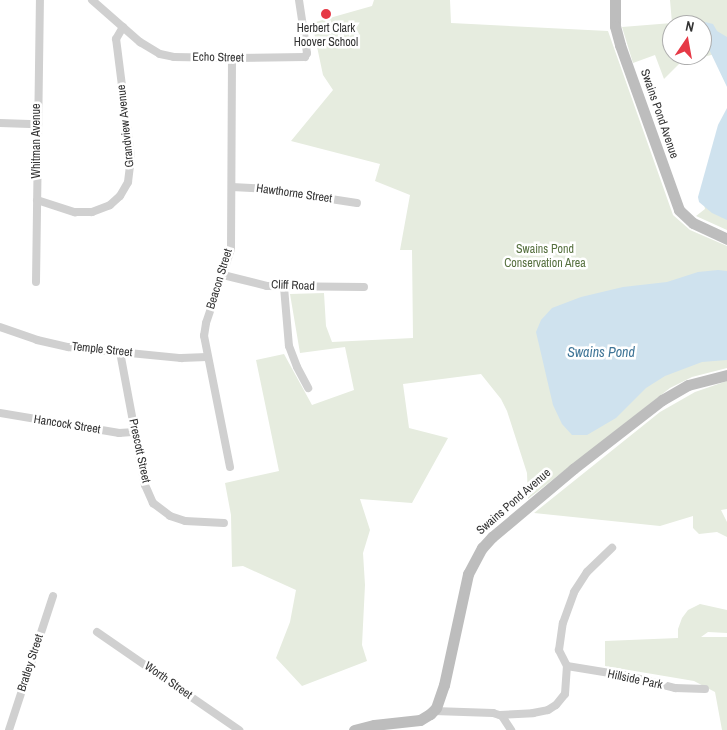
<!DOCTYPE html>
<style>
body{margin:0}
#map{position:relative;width:727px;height:730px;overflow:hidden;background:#fff;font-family:"Archivo Narrow",sans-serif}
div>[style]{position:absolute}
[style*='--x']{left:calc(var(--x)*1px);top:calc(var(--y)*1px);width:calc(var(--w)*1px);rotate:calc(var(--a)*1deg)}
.green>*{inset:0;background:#e6ecdf}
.water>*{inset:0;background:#cfe2ee}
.street>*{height:8px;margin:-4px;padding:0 4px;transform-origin:4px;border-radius:4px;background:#d0d0d0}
.secondary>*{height:11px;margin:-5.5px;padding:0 5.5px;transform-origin:5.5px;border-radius:5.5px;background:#bdbdbd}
.dots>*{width:14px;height:14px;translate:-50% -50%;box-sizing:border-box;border:2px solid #fff;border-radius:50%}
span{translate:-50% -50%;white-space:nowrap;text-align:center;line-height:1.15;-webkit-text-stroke:5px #fff;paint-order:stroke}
.poi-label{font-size:12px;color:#333}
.street-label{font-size:12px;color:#333}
.park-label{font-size:12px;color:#56703f}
.water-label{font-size:14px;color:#3f7597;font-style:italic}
.north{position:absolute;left:662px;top:15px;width:50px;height:50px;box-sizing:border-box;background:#fff;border:1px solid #adadad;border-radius:50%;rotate:12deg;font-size:14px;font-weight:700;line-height:20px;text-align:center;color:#333}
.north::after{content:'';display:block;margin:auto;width:18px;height:22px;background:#e63946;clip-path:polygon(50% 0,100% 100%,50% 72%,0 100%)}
</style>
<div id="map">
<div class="green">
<div style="clip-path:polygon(374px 0,450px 0,451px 23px,608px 31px,673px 215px,690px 230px,727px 246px,727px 368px,692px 377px,670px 388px,528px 499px,527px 473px,507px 411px,501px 399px,481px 374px,403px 384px,409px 428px,448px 438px,412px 503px,360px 499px,370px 530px,363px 553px,365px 585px,362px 645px,367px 661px,302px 686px,276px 658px,290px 622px,296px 590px,243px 566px,232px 567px,231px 515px,225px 483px,279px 471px,256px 360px,284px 354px,312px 405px,354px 390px,345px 347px,300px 353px,290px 294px,324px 293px,326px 326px,332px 342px,413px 338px,412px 250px,400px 250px,410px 195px,375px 181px,380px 164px,291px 141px,333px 90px,323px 75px,312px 23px,372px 6px)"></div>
<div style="clip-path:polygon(evenodd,670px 0,727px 0,727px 82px,719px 53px,680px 63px,664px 79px,655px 55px,633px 63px,622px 27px,672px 23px,670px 0,672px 25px,702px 25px,702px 55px,672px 55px,672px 25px)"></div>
<div style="clip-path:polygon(727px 124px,727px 230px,696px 216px,705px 209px,702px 193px)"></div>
<div style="clip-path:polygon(727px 381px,727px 509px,721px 510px,727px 522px,727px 537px,717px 532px,699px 534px,693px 528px,693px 516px,660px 526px,534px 513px,660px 412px,695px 392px)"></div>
<div style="clip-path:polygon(700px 604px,727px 610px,727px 633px,708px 632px,701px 637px,727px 637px,727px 730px,722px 730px,715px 692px,694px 681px,605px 666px,605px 641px,678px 638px,678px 629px,682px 618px,688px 610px)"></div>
</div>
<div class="water">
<div style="clip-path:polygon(705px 22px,713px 24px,717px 31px,727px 37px,727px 87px,706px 43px,703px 28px)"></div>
<div style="clip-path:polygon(727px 108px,727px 220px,712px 213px,699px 202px,698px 197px,718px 125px)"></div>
<div style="clip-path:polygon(718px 270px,727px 271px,727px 360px,702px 362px,665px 376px,646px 388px,616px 418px,587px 435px,572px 435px,562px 424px,553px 405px,536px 332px,541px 320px,552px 308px,581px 297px,623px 287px,667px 282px,698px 272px)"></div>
</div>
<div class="street">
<div style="--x:92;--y:0;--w:64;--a:41.2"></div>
<div style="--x:140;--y:42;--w:23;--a:31"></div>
<div style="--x:160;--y:54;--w:14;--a:12"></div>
<div style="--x:174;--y:57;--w:58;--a:1"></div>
<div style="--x:232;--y:58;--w:73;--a:-0.8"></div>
<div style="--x:305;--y:57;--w:4;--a:-63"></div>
<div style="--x:307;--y:53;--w:54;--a:-98.6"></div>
<div style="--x:0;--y:123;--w:37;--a:2"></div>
<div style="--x:232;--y:187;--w:33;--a:3"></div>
<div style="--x:265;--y:189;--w:93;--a:8.7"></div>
<div style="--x:37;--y:200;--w:40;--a:18"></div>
<div style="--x:75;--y:212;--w:17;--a:0"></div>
<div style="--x:92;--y:212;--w:19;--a:-21"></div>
<div style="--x:110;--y:205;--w:13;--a:-42"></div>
<div style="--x:120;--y:196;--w:16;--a:-60"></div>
<div style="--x:128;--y:182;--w:25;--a:-83"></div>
<div style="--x:131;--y:157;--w:119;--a:-97.2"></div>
<div style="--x:116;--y:39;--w:14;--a:-60"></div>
<div style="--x:223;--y:275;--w:45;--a:14"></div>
<div style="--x:267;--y:286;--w:97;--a:0.6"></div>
<div style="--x:36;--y:282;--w:282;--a:-89.2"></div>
<div style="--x:284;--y:287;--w:59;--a:85.2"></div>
<div style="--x:289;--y:346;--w:22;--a:69"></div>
<div style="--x:297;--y:367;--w:24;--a:62"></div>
<div style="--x:0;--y:327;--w:39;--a:19"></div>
<div style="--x:37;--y:340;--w:32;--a:13"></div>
<div style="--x:68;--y:347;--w:114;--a:5.6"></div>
<div style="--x:181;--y:358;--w:26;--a:-2"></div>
<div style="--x:120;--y:352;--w:135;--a:79.4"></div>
<div style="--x:145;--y:485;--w:20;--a:66"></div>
<div style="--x:153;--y:503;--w:21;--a:37"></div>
<div style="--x:170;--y:516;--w:16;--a:18"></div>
<div style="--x:185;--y:521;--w:39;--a:3"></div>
<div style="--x:0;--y:413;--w:121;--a:9.5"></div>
<div style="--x:119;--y:433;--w:16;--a:-4"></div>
<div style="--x:230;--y:467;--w:134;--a:-101.2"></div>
<div style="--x:204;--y:336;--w:13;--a:-81"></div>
<div style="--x:206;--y:323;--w:78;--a:-71.3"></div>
<div style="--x:231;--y:249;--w:191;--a:-89.7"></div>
<div style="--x:97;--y:632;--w:173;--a:34.6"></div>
<div style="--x:567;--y:666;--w:62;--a:9.3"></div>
<div style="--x:628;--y:676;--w:49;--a:14.3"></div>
<div style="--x:675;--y:688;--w:30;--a:2"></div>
<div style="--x:434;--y:711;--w:59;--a:1.9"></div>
<div style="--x:493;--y:713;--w:9;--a:18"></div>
<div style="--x:502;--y:716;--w:17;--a:57"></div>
<div style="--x:500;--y:715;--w:33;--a:-3"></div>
<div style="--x:533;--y:713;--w:15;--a:-11"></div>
<div style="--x:548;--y:710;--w:9;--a:-32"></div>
<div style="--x:556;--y:705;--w:14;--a:-51"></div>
<div style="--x:565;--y:694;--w:28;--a:-86"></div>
<div style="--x:567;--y:666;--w:18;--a:-117"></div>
<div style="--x:559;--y:650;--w:27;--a:-82"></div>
<div style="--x:563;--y:623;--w:33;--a:-70"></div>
<div style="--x:574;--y:592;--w:24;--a:-57"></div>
<div style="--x:587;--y:572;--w:35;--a:-44"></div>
<div style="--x:9;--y:730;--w:141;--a:-71.8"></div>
</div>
<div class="secondary">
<div style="--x:615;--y:0;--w:26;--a:90"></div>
<div style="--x:615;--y:26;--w:20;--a:75"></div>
<div style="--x:620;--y:45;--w:175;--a:70.3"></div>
<div style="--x:679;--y:210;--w:19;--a:43"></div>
<div style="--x:693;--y:223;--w:38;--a:25"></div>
<div style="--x:354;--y:730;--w:21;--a:-14"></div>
<div style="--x:374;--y:725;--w:46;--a:-6.2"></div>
<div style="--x:420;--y:720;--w:12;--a:-31"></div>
<div style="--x:430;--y:714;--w:8;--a:-45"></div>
<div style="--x:436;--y:708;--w:24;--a:-71"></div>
<div style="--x:444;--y:685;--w:114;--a:-77.8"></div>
<div style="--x:468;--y:574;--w:30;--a:-62"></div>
<div style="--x:482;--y:548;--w:15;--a:-48"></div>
<div style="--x:492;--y:537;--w:106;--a:-40"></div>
<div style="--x:573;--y:469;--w:113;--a:-37.8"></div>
<div style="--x:662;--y:400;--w:30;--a:-30"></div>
<div style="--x:688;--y:385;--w:40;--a:-14.4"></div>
</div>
<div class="dots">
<div style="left:326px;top:14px;background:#e63946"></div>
</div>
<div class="poi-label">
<span style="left:326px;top:36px">Herbert Clark<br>Hoover School</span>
</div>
<div class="street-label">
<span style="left:218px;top:58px;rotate:1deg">Echo Street</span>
<span style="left:659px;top:114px;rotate:71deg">Swains Pond Avenue</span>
<span style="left:126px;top:126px;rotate:-96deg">Grandview Avenue</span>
<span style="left:37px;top:141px;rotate:-90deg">Whitman Avenue</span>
<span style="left:294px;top:194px;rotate:8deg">Hawthorne Street</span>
<span style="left:220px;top:279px;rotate:-73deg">Beacon Street</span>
<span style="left:293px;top:286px;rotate:2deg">Cliff Road</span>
<span style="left:102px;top:350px;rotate:6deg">Temple Street</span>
<span style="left:67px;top:425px;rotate:9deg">Hancock Street</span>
<span style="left:139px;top:451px;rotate:78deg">Prescott Street</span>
<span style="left:514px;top:502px;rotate:-41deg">Swains Pond Avenue</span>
<span style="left:31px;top:663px;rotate:-72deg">Bratley Street</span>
<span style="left:635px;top:680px;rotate:12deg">Hillside Park</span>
<span style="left:168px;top:681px;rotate:35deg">Worth Street</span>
</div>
<div class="park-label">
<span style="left:545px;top:257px">Swains Pond<br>Conservation Area</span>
</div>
<div class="water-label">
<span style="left:601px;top:352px">Swains Pond</span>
</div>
<div class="north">N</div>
</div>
